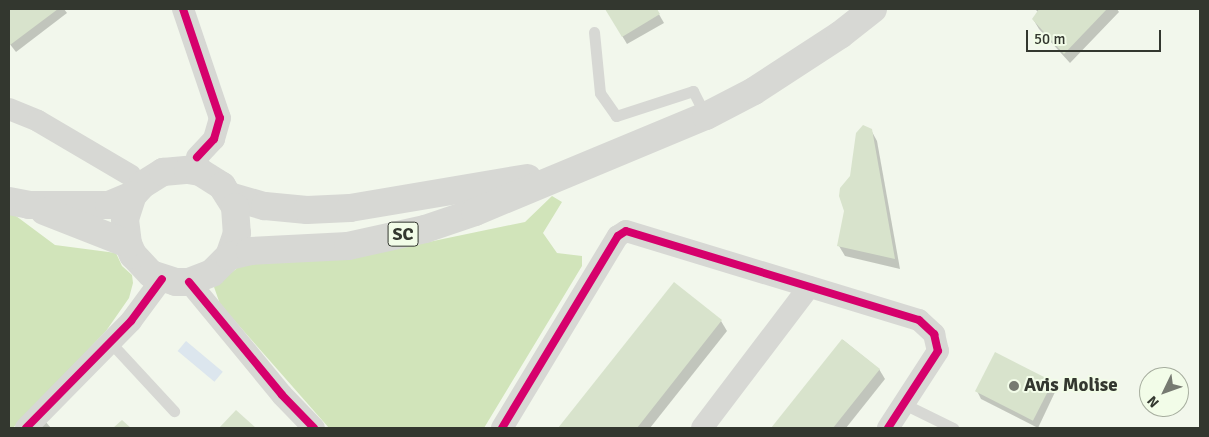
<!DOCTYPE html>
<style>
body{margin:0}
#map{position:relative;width:1209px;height:437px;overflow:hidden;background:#f2f7ec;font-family:Signika,sans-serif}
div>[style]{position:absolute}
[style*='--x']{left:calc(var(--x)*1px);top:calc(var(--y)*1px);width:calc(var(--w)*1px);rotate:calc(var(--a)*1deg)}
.green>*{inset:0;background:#d1e4ba}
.water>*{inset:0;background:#dce6ee;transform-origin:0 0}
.shadow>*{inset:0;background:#0003}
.building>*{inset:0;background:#d8e3cc;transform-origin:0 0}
.service>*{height:11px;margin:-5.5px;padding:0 5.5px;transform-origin:5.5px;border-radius:5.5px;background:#d7d8d4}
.minor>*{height:22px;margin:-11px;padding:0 11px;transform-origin:11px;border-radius:11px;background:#d7d8d4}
.primary>*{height:28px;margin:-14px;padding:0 14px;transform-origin:14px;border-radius:14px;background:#d7d8d4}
.cycleway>*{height:8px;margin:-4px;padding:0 4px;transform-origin:4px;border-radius:4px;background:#d6006c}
.dots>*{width:14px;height:14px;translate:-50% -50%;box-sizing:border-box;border:2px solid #f2fce8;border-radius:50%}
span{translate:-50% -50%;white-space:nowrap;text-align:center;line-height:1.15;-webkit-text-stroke:4px #f2fce8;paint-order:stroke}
.shield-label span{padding:1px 4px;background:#f2fce8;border:1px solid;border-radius:4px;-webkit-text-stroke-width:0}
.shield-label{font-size:18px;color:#33372f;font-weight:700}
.poi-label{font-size:19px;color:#33372f;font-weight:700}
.left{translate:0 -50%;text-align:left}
.frame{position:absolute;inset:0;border:10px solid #33372f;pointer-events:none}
.north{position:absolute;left:1139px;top:367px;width:50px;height:50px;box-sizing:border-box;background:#f2fce8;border:1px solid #a6ad9e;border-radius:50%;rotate:228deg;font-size:14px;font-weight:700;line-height:20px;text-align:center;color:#33372f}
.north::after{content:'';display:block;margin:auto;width:18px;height:22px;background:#767a71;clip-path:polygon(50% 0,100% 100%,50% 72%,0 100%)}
.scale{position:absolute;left:1026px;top:30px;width:135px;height:22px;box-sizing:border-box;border:2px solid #33372f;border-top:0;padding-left:6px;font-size:15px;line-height:18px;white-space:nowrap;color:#33372f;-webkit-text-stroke:4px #f2fce8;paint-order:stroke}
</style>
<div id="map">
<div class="green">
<div style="clip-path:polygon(552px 196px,562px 202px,543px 233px,557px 253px,582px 256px,582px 266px,484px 428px,329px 428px,220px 304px,214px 287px,236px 269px,244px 257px,395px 249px,525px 222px)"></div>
<div style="clip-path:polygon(9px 214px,16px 216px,55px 245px,116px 253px,122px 266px,132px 275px,133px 283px,129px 298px,106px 331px,13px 428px,9px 428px)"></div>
</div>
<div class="water">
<div style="left:186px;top:341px;width:48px;height:13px;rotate:40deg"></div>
</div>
<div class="shadow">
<div style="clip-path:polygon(9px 9px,64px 9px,67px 13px,16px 52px,9px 43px)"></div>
<div style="clip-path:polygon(606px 9px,656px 9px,664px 23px,627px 44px)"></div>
<div style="clip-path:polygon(1035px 9px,1117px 9px,1119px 12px,1070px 63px,1039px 29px,1033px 19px,1038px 12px)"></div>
<div style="clip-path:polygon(871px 130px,877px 141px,900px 269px,845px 256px,839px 246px,851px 177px)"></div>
<div style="clip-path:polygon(674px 284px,721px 321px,727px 331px,650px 428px,560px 428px)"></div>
<div style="clip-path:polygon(843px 340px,879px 369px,885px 379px,846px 428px,773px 428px)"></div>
<div style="clip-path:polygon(1052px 382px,1056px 390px,1038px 428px,981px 399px,977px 391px)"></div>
<div style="clip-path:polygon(45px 421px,51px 428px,38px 428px)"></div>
</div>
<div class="building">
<div style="clip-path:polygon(9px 9px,58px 9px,10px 45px)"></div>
<div style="clip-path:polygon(605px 9px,657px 9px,660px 14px,622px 37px)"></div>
<div style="clip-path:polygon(1039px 9px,1107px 9px,1064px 54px,1032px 19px)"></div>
<div style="clip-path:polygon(863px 125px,872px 129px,895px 259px,837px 246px,844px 211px,839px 196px,840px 188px,850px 176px,856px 133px)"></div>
<div style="clip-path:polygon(674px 282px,722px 320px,637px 428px,558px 428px)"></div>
<div style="clip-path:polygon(842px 339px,880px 369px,833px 428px,771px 428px)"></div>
<div style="left:995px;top:352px;width:65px;height:44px;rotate:27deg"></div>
<div style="clip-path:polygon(236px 410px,256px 428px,219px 428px)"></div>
<div style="clip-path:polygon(122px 420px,131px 428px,113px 428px)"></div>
</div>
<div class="service">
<div style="--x:594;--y:32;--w:61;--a:84.4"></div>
<div style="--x:600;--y:93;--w:28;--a:55"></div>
<div style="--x:616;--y:116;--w:81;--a:-18"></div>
<div style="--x:693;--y:91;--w:28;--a:63"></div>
<div style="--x:111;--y:343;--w:93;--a:47.2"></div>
<div style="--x:904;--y:404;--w:55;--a:26.1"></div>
</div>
<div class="minor">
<div style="--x:183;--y:9;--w:115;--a:71.3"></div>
<div style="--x:220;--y:118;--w:22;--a:106"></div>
<div style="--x:214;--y:139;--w:25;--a:133"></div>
<div style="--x:9;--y:109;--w:31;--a:22"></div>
<div style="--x:38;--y:121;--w:107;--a:30.4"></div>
<div style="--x:189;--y:282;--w:146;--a:50.5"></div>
<div style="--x:282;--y:395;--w:46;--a:45.9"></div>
<div style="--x:26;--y:428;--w:150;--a:-45.5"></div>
<div style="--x:131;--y:321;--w:52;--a:-53.6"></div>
<div style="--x:502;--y:428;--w:224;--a:-58.9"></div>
<div style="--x:618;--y:236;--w:9;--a:-32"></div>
<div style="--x:626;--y:231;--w:306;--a:16.9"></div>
<div style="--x:919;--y:320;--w:21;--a:43"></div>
<div style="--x:934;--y:334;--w:17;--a:77"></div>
<div style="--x:938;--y:351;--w:92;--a:123"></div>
<div style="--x:702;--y:428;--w:177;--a:-52.8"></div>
</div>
<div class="primary">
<div style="--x:229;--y:196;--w:37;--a:16"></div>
<div style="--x:265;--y:206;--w:42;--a:5.4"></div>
<div style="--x:307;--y:210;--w:43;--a:-2.7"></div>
<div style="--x:350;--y:208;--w:180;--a:-9.6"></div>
<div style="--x:9;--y:201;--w:20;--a:11"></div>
<div style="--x:29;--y:205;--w:80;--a:0"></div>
<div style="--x:109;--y:205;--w:26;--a:-23"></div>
<div style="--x:133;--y:195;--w:13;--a:-48"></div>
<div style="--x:142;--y:185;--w:25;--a:-32"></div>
<div style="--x:163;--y:172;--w:25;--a:-5"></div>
<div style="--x:188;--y:170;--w:12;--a:9"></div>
<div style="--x:200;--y:172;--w:26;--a:32"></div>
<div style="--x:222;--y:186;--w:25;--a:58"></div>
<div style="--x:235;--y:207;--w:26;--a:86"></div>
<div style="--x:237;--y:233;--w:24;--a:109"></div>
<div style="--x:229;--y:256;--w:24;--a:135"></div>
<div style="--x:212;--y:273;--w:25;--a:159"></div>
<div style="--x:189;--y:282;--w:13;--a:180"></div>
<div style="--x:176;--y:282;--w:26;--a:-162"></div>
<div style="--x:151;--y:274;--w:26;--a:-133"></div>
<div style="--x:133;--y:255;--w:12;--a:-114"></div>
<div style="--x:128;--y:244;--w:25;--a:-97"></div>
<div style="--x:125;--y:219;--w:25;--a:-72"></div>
<div style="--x:44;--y:211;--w:90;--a:21.4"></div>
<div style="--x:229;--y:256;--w:22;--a:-13"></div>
<div style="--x:250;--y:251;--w:98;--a:-2.9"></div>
<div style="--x:348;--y:246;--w:79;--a:-12.4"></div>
<div style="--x:425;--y:229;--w:53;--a:-18.8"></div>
<div style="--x:475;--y:212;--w:250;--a:-22.6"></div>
<div style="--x:706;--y:116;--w:54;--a:-27.5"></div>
<div style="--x:754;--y:91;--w:103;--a:-33.1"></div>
<div style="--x:840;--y:35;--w:42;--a:-38.2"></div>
</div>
<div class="cycleway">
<div style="--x:183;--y:9;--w:115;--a:71.3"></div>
<div style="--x:220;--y:118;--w:22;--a:106"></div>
<div style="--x:214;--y:139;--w:25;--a:133"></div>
<div style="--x:189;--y:282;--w:146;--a:50.5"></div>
<div style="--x:282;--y:395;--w:46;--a:45.9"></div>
<div style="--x:26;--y:428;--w:150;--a:-45.5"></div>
<div style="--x:131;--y:321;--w:52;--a:-53.6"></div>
<div style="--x:502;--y:428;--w:224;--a:-58.9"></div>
<div style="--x:618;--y:236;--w:9;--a:-32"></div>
<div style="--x:626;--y:231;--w:306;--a:16.9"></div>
<div style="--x:919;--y:320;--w:21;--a:43"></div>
<div style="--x:934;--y:334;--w:17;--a:77"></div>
<div style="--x:938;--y:351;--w:92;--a:123"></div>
</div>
<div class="dots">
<div style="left:1014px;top:386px;background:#767a71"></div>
</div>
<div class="shield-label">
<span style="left:403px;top:234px">SC</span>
</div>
<div class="poi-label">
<span class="left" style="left:1024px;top:386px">Avis Molise</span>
</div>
<div class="frame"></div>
<div class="north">N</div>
<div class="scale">50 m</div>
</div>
